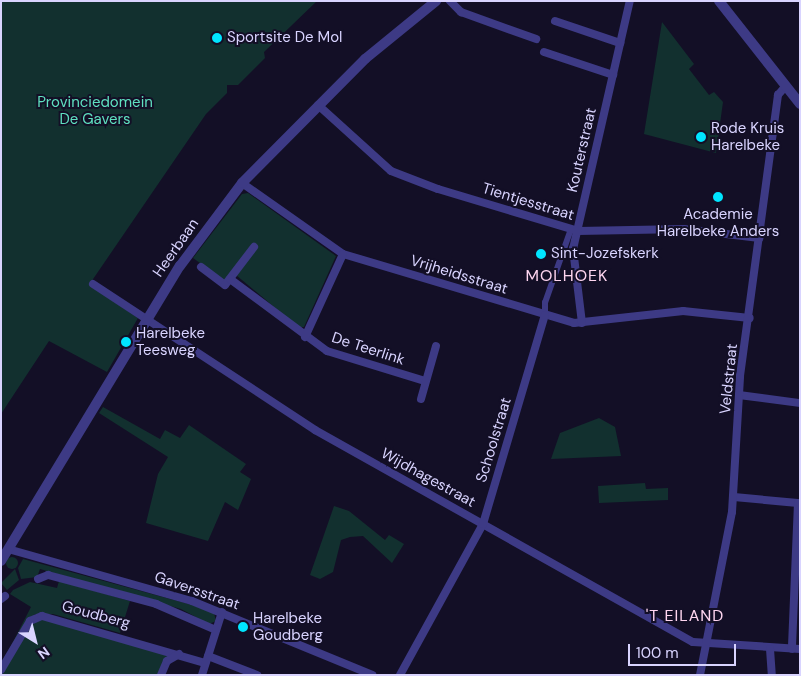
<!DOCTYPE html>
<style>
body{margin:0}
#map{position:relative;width:801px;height:676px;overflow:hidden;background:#130f26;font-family:"DM Sans",sans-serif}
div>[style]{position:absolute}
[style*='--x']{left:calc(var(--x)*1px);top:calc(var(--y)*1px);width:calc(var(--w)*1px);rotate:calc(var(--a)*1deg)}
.green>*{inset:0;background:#12302f}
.round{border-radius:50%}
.pedestrian>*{height:5.5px;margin:-2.75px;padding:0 2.75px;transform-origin:2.75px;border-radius:2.75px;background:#3d3a85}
.minor>*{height:8px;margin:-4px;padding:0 4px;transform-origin:4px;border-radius:4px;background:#3d3a85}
.tertiary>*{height:10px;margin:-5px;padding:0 5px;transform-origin:5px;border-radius:5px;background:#3d3a85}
.dots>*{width:14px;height:14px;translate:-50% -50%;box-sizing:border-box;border:2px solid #130f26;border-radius:50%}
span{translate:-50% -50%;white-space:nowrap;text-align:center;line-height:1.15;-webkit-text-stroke:4px #130f26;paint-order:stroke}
.poi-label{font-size:15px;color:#d9d4ff}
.left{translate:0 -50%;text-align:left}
.park-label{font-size:15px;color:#5fe0c0}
.street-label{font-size:15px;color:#d9d4ff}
.neighbourhood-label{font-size:16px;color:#ffd6f0;letter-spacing:1px}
.frame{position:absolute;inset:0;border:2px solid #d9d4ff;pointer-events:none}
.north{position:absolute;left:10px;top:616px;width:50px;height:50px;-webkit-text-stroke:4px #130f26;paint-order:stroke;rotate:144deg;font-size:14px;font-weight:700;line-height:20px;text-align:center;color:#d9d4ff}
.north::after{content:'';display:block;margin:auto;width:18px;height:22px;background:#d9d4ff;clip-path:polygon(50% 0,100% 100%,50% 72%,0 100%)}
.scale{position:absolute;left:628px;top:644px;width:108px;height:22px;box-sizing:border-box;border:2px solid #d9d4ff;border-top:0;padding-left:6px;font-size:15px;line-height:18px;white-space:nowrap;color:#d9d4ff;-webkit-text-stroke:4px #130f26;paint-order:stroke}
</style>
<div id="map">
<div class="green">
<div style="clip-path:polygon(1px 1px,317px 1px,264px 52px,265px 58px,238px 85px,227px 85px,227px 93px,206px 114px,89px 285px,138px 318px,107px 372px,49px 341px,1px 414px)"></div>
<div style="clip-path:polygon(662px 22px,694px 64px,689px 69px,709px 95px,714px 92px,723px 102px,716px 153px,644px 134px)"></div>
<div style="clip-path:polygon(248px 193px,336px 256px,304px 327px,298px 327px,236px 275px,225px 281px,193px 258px,242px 194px)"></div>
<div style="clip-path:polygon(103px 407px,160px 439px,165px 430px,180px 438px,189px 425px,246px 464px,240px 472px,251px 479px,238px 510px,225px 502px,208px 541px,146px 523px,158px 474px,168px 457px,99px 413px)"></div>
<div style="clip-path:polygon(599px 418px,615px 427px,621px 456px,551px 459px,560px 433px)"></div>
<div style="clip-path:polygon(645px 483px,646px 489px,668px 488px,668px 500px,599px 503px,598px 486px)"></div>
<div style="clip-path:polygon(334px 506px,349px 511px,385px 540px,389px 535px,404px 544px,392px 563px,363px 536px,350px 537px,341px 540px,333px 572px,320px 579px,310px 575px)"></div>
<div class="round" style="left:6px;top:557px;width:12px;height:12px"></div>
<div style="clip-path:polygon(23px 559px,196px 606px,214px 613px,216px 621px,209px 624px,181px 609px,40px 569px,37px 577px,21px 579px,18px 568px)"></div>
<div style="clip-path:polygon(15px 569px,19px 580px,7px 590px,1px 583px)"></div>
<div style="clip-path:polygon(59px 581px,130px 601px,120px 633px,53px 614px,35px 614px,1px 665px,31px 607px,10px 594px,13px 590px,30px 582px,57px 588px)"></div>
<div style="clip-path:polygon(41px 618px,172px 654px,159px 675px,1px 675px,30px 626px)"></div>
</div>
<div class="pedestrian">
<div style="--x:545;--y:315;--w:12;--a:-90"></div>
<div style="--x:545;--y:303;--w:78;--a:-70.6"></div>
</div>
<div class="minor">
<div style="--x:450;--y:1;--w:16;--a:45"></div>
<div style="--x:461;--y:12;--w:80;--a:19.8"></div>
<div style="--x:555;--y:21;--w:69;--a:18.7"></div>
<div style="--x:544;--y:52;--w:73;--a:18.4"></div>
<div style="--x:318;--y:105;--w:98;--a:42.1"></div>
<div style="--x:391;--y:171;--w:50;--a:21"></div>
<div style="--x:438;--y:189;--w:146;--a:16.7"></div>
<div style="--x:578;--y:231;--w:106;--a:-1.1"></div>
<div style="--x:684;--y:229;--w:76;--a:6.8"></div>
<div style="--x:242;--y:183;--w:123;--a:35.1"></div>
<div style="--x:343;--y:254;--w:241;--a:16.6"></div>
<div style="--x:574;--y:323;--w:110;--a:-6.3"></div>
<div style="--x:683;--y:311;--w:67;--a:6"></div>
<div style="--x:201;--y:267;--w:30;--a:37"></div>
<div style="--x:225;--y:285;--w:48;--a:-52.7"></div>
<div style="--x:230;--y:279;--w:121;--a:36.6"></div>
<div style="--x:327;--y:351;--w:102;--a:17"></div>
<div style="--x:93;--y:284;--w:266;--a:33.3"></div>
<div style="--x:315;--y:430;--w:433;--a:29.3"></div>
<div style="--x:693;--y:642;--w:107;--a:3.7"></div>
<div style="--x:582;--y:323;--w:75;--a:-96.9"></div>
<div style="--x:573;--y:249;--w:254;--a:-77.1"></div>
<div style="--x:305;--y:337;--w:91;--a:-65.4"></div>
<div style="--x:739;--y:395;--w:62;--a:7.5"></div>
<div style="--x:421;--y:399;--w:55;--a:-74.2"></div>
<div style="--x:734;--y:497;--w:64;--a:5.4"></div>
<div style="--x:798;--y:503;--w:146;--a:92.4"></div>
<div style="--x:8;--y:549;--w:191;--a:15.8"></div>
<div style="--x:192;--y:601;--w:195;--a:22.3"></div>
<div style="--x:38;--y:579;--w:11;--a:-22"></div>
<div style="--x:48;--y:575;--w:112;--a:15"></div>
<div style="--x:156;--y:604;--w:65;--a:23.4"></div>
<div style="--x:1;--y:599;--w:5;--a:-37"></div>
<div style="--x:770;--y:649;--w:26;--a:86"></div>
<div style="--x:208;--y:656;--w:53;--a:21.2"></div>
<div style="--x:1;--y:670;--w:57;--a:-59.4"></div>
<div style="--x:30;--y:621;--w:13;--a:-23"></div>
<div style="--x:42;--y:616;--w:170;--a:16.1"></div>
<div style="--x:161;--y:675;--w:15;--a:-67"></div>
<div style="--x:167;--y:661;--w:14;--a:-30"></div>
<div style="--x:202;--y:675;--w:66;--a:-72.4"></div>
<div style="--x:400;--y:675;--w:172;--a:-61.2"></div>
<div style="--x:483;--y:524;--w:218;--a:-73.5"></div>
<div style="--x:700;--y:675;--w:166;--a:-78.9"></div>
<div style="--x:732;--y:512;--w:136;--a:-86.6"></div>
<div style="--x:740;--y:376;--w:284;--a:-82.3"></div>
<div style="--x:778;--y:95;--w:11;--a:-49"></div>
</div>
<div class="tertiary">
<div style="--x:719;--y:1;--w:131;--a:51.8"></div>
<div style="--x:1;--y:561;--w:345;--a:-58.8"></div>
<div style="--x:180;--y:266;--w:104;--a:-53.2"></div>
<div style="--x:242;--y:183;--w:175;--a:-45.2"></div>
<div style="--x:365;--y:59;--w:92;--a:-39.2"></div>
</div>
<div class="dots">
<div style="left:217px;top:38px;background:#00e5ff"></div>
<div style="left:701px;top:137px;background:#00e5ff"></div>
<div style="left:718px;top:197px;background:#00e5ff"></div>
<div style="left:541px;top:254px;background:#00e5ff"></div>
<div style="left:126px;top:342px;background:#00e5ff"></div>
<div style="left:243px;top:627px;background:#00e5ff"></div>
</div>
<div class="poi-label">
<span class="left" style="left:227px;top:38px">Sportsite De Mol</span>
<span class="left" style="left:711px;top:137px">Rode Kruis<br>Harelbeke</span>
<span style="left:718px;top:223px">Academie<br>Harelbeke Anders</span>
<span class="left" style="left:551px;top:254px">Sint-Jozefskerk</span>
<span class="left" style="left:136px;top:342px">Harelbeke<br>Teesweg</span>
<span class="left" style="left:253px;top:627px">Harelbeke<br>Goudberg</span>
</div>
<div class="park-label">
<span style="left:95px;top:111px">Provinciedomein<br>De Gavers</span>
</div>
<div class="street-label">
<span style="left:582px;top:150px;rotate:-77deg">Kouterstraat</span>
<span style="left:528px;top:202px;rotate:17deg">Tientjesstraat</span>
<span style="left:176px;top:248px;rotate:-55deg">Heerbaan</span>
<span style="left:459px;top:275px;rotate:17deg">Vrijheidsstraat</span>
<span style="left:368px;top:349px;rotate:18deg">De Teerlink</span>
<span style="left:729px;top:379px;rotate:-84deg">Veldstraat</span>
<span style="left:494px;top:440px;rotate:-73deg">Schoolstraat</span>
<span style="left:428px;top:478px;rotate:29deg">Wijdhagestraat</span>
<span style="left:197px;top:591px;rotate:19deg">Gaversstraat</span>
<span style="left:96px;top:615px;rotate:15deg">Goudberg</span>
</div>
<div class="neighbourhood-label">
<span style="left:567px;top:276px">MOLHOEK</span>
<span style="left:685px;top:616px">'T EILAND</span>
</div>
<div class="frame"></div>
<div class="north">N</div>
<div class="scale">100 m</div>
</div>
